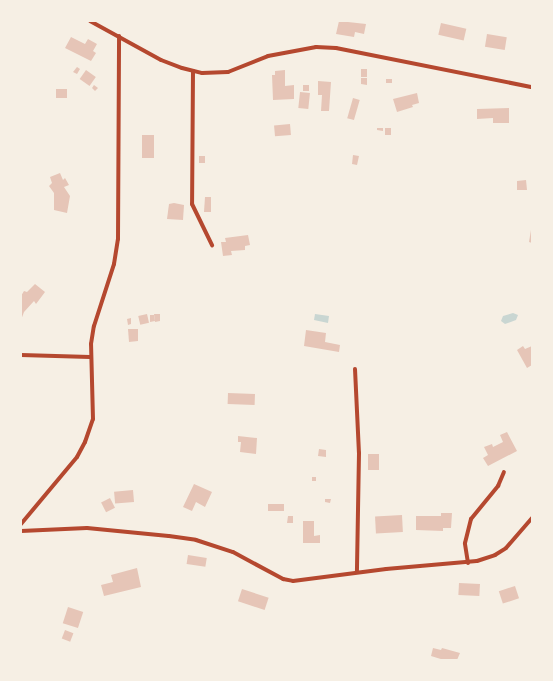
<!DOCTYPE html>
<style>
body{margin:0}
#map{position:relative;width:553px;height:681px;overflow:hidden;background:#f6efe4;font-family:"Asap Condensed",sans-serif}
div>[style]{position:absolute}
[style*='--x']{left:calc(var(--x)*1px);top:calc(var(--y)*1px);width:calc(var(--w)*1px);rotate:calc(var(--a)*1deg)}
.water>*{inset:0;background:#c9d6d2}
.building>*{inset:0;background:#e6c5b7;transform-origin:0 0}
.minor>*{height:4px;margin:-2px;padding:0 2px;transform-origin:2px;border-radius:2px;background:#b5482f}
span{translate:-50% -50%;white-space:nowrap;text-align:center;line-height:1.15;-webkit-text-stroke:3px #f6efe4;paint-order:stroke}
.frame{position:absolute;inset:0;border:22px solid #f6efe4;pointer-events:none}
</style>
<div id="map">
<div class="water">
<div style="clip-path:polygon(513px 313px,518px 315px,516px 320px,505px 324px,501px 321px,503px 316px)"></div>
<div style="clip-path:polygon(315px 314px,329px 316px,328px 323px,314px 320px)"></div>
</div>
<div class="building">
<div style="clip-path:polygon(339px 21px,366px 24px,364px 34px,355px 32px,354px 37px,336px 34px)"></div>
<div style="left:441px;top:23px;width:26px;height:12px;rotate:13deg"></div>
<div style="left:487px;top:34px;width:20px;height:13px;rotate:9deg"></div>
<div style="clip-path:polygon(71px 37px,85px 44px,88px 39px,97px 44px,93px 51px,96px 53px,91px 61px,65px 48px)"></div>
<div style="clip-path:polygon(77px 67px,80px 69px,77px 74px,73px 72px)"></div>
<div style="left:361px;top:69px;width:6px;height:8px"></div>
<div style="left:86px;top:70px;width:12px;height:11px;rotate:35deg"></div>
<div style="clip-path:polygon(285px 70px,285px 86px,294px 85px,294px 99px,273px 100px,272px 75px,275px 75px,275px 71px)"></div>
<div style="clip-path:polygon(361px 78px,367px 78px,367px 85px,361px 84px)"></div>
<div style="left:386px;top:79px;width:6px;height:4px"></div>
<div style="clip-path:polygon(318px 81px,331px 82px,329px 111px,321px 111px,322px 95px,318px 95px)"></div>
<div style="clip-path:polygon(94px 85px,98px 88px,95px 91px,92px 88px)"></div>
<div style="left:303px;top:85px;width:6px;height:6px"></div>
<div style="left:67px;top:89px;width:9px;height:11px;rotate:90deg"></div>
<div style="left:300px;top:92px;width:10px;height:16px;rotate:6deg"></div>
<div style="clip-path:polygon(417px 93px,419px 103px,412px 105px,413px 107px,397px 112px,393px 99px)"></div>
<div style="left:353px;top:98px;width:7px;height:21px;rotate:16deg"></div>
<div style="clip-path:polygon(509px 108px,509px 123px,493px 123px,493px 118px,477px 119px,477px 109px)"></div>
<div style="left:290px;top:124px;width:11px;height:16px;rotate:85deg"></div>
<div style="clip-path:polygon(377px 128px,383px 128px,383px 131px,377px 130px)"></div>
<div style="left:385px;top:128px;width:6px;height:7px"></div>
<div style="left:142px;top:135px;width:12px;height:23px"></div>
<div style="clip-path:polygon(353px 155px,359px 156px,357px 165px,352px 164px)"></div>
<div style="left:199px;top:156px;width:6px;height:7px"></div>
<div style="clip-path:polygon(60px 173px,63px 180px,65px 178px,69px 185px,64px 187px,70px 196px,67px 213px,54px 210px,54px 193px,49px 186px,52px 183px,50px 177px)"></div>
<div style="clip-path:polygon(526px 180px,527px 190px,517px 190px,517px 181px)"></div>
<div style="clip-path:polygon(205px 197px,211px 197px,211px 212px,204px 212px)"></div>
<div style="clip-path:polygon(174px 203px,184px 205px,183px 220px,167px 219px,169px 204px)"></div>
<div style="clip-path:polygon(531px 230px,532px 230px,532px 243px,529px 242px)"></div>
<div style="clip-path:polygon(248px 235px,250px 245px,245px 246px,245px 250px,231px 251px,232px 255px,223px 256px,221px 242px,226px 242px,225px 238px)"></div>
<div style="clip-path:polygon(35px 284px,45px 292px,36px 304px,34px 301px,24px 312px,21px 320px,21px 296px,24px 291px,27px 292px)"></div>
<div style="left:147px;top:314px;width:9px;height:9px;rotate:77deg"></div>
<div style="clip-path:polygon(154px 314px,160px 314px,160px 321px,155px 322px)"></div>
<div style="clip-path:polygon(150px 315px,154px 315px,155px 321px,150px 322px)"></div>
<div style="clip-path:polygon(131px 318px,131px 324px,128px 325px,127px 319px)"></div>
<div style="clip-path:polygon(128px 329px,138px 329px,138px 341px,129px 342px)"></div>
<div style="clip-path:polygon(306px 330px,326px 333px,325px 342px,340px 345px,339px 352px,304px 346px)"></div>
<div style="clip-path:polygon(523px 346px,525px 349px,532px 346px,532px 365px,527px 368px,517px 350px)"></div>
<div style="left:228px;top:393px;width:27px;height:11px;rotate:2deg"></div>
<div style="clip-path:polygon(507px 432px,517px 451px,488px 466px,483px 458px,488px 455px,484px 447px,492px 444px,493px 447px,503px 442px,500px 435px)"></div>
<div style="clip-path:polygon(238px 436px,257px 438px,256px 454px,240px 452px,241px 442px,238px 442px)"></div>
<div style="clip-path:polygon(319px 449px,326px 450px,326px 457px,318px 456px)"></div>
<div style="left:368px;top:454px;width:11px;height:16px"></div>
<div style="left:312px;top:477px;width:4px;height:4px"></div>
<div style="clip-path:polygon(194px 484px,212px 492px,205px 507px,196px 502px,192px 511px,183px 507px)"></div>
<div style="left:133px;top:490px;width:12px;height:19px;rotate:85deg"></div>
<div style="left:110px;top:498px;width:11px;height:10px;rotate:63deg"></div>
<div style="clip-path:polygon(325px 499px,331px 499px,330px 503px,325px 502px)"></div>
<div style="left:268px;top:504px;width:16px;height:7px"></div>
<div style="clip-path:polygon(441px 513px,452px 513px,451px 528px,443px 528px,443px 531px,416px 530px,416px 516px,441px 516px)"></div>
<div style="left:402px;top:515px;width:17px;height:27px;rotate:87deg"></div>
<div style="clip-path:polygon(288px 516px,293px 516px,293px 523px,287px 523px)"></div>
<div style="clip-path:polygon(303px 521px,314px 521px,314px 536px,320px 535px,320px 543px,303px 543px)"></div>
<div style="left:188px;top:555px;width:19px;height:9px;rotate:9deg"></div>
<div style="clip-path:polygon(137px 568px,141px 587px,104px 596px,101px 585px,113px 582px,111px 575px)"></div>
<div style="left:459px;top:583px;width:21px;height:12px;rotate:3deg"></div>
<div style="left:515px;top:586px;width:13px;height:17px;rotate:72deg"></div>
<div style="left:242px;top:589px;width:28px;height:13px;rotate:18deg"></div>
<div style="left:68px;top:607px;width:16px;height:17px;rotate:18deg"></div>
<div style="left:65px;top:630px;width:9px;height:9px;rotate:21deg"></div>
<div style="clip-path:polygon(433px 648px,441px 650px,442px 648px,460px 653px,457px 660px,444px 660px,431px 656px)"></div>
</div>
<div class="minor">
<div style="--x:90;--y:21;--w:81;--a:28.8"></div>
<div style="--x:161;--y:60;--w:22;--a:21"></div>
<div style="--x:182;--y:68;--w:21;--a:14"></div>
<div style="--x:202;--y:73;--w:26;--a:-2"></div>
<div style="--x:228;--y:72;--w:43;--a:-21.8"></div>
<div style="--x:268;--y:56;--w:49;--a:-10.6"></div>
<div style="--x:316;--y:47;--w:20;--a:3"></div>
<div style="--x:336;--y:48;--w:200;--a:11.3"></div>
<div style="--x:193;--y:71;--w:133;--a:90.4"></div>
<div style="--x:192;--y:204;--w:46;--a:64"></div>
<div style="--x:21;--y:355;--w:69;--a:1.7"></div>
<div style="--x:355;--y:369;--w:84;--a:87.3"></div>
<div style="--x:359;--y:453;--w:119;--a:91"></div>
<div style="--x:21;--y:524;--w:87;--a:-50.1"></div>
<div style="--x:77;--y:457;--w:17;--a:-62"></div>
<div style="--x:85;--y:442;--w:24;--a:-71"></div>
<div style="--x:93;--y:419;--w:75;--a:-91.5"></div>
<div style="--x:91;--y:344;--w:18;--a:-81"></div>
<div style="--x:94;--y:326;--w:65;--a:-72.1"></div>
<div style="--x:114;--y:264;--w:25;--a:-81"></div>
<div style="--x:118;--y:239;--w:203;--a:-89.7"></div>
<div style="--x:21;--y:531;--w:66;--a:-2.6"></div>
<div style="--x:87;--y:528;--w:82;--a:5.6"></div>
<div style="--x:169;--y:536;--w:27;--a:8"></div>
<div style="--x:196;--y:540;--w:39;--a:18"></div>
<div style="--x:233;--y:552;--w:57;--a:28.4"></div>
<div style="--x:283;--y:579;--w:10;--a:11"></div>
<div style="--x:293;--y:581;--w:94;--a:-7.4"></div>
<div style="--x:386;--y:569;--w:91;--a:-5"></div>
<div style="--x:477;--y:561;--w:19;--a:-18"></div>
<div style="--x:495;--y:555;--w:13;--a:-32"></div>
<div style="--x:506;--y:548;--w:40;--a:-49"></div>
<div style="--x:468;--y:563;--w:20;--a:-99"></div>
<div style="--x:465;--y:543;--w:25;--a:-76"></div>
<div style="--x:471;--y:519;--w:43;--a:-50.7"></div>
<div style="--x:498;--y:486;--w:15;--a:-67"></div>
</div>
<div class="frame"></div>
</div>
